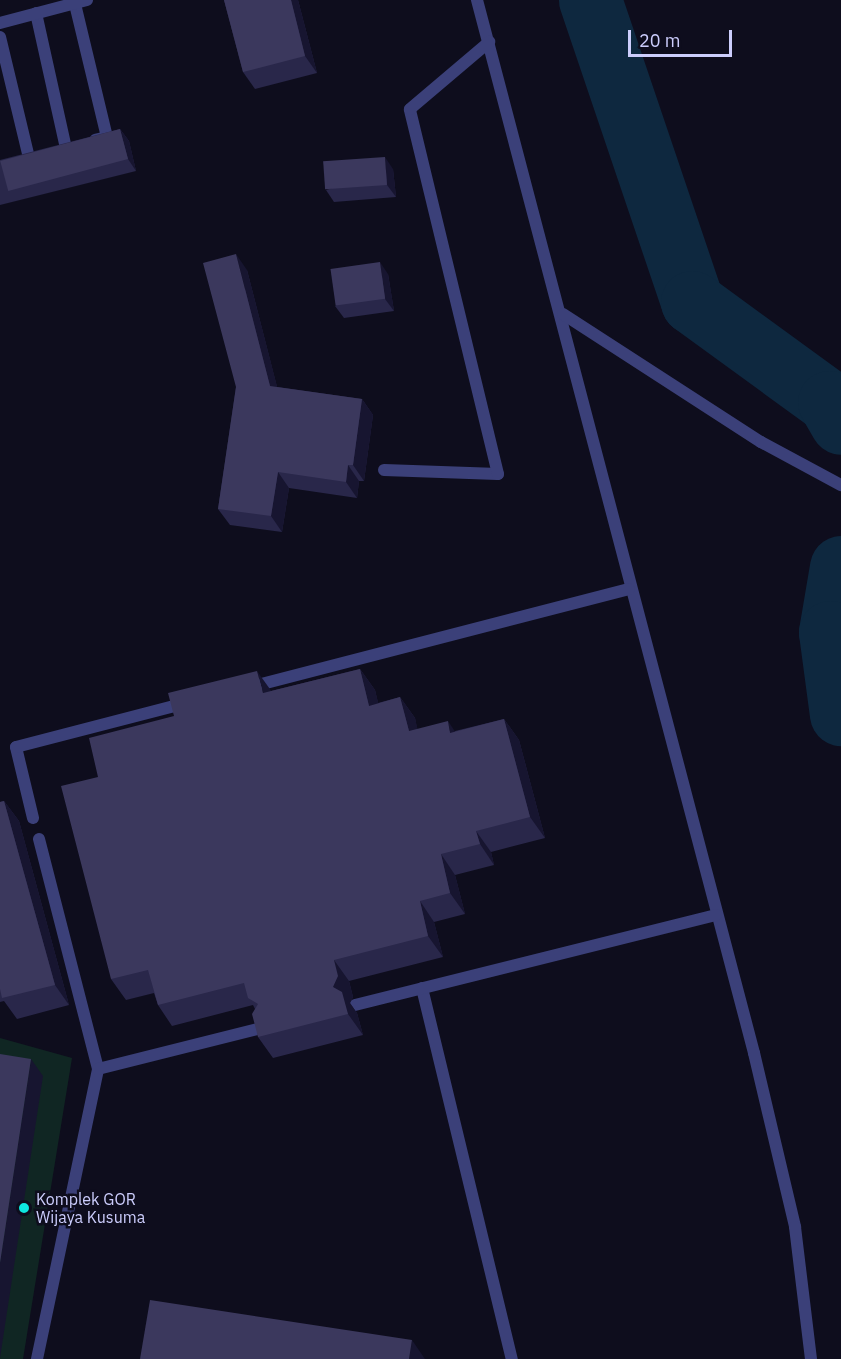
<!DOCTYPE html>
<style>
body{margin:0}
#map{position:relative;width:841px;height:1359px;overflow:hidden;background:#0e0d1d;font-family:"IBM Plex Sans",sans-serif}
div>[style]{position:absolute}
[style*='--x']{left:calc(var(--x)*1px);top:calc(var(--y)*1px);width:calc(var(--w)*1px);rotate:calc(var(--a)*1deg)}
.green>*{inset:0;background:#102623}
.river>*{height:63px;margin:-31.5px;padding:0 31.5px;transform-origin:31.5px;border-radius:31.5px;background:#0e283f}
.service>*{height:12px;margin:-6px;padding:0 6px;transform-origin:6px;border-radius:6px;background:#3b4079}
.wall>*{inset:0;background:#29274a}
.shaded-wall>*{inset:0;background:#171530}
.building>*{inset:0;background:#3b385d;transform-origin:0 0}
.dots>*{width:16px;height:16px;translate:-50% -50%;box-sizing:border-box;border:3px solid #0e0d1d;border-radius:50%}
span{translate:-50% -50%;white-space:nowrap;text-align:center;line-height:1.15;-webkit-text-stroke:5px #0e0d1d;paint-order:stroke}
.poi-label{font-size:16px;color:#cccdfc}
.left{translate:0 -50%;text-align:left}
.scale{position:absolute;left:628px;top:30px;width:104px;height:27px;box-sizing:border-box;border:3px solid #cccdfc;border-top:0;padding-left:8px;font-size:18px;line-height:21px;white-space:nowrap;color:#cccdfc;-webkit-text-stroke:4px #0e0d1d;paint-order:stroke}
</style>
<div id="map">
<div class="green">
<div style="clip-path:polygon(0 1038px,72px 1058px,23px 1359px,0 1359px)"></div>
</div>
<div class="river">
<div style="--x:590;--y:0;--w:319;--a:71.3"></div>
<div style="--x:692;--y:302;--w:170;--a:36.1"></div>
<div style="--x:829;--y:402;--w:24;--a:60"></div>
<div style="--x:841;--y:567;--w:66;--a:99.6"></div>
<div style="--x:830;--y:632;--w:83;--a:82.4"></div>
</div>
<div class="service">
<div style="--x:477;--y:0;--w:1089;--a:75.26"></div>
<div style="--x:754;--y:1053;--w:179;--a:76.7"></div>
<div style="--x:795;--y:1227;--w:133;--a:83.1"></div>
<div style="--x:75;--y:4;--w:137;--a:76.5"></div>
<div style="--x:107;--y:137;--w:12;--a:166"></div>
<div style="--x:36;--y:13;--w:138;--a:77.5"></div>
<div style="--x:0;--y:23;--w:90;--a:-14.8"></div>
<div style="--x:0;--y:37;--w:124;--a:76.5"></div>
<div style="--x:563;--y:314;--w:236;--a:32.9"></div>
<div style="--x:761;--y:442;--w:91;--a:28.3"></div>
<div style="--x:384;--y:470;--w:114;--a:2"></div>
<div style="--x:498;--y:474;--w:375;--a:-103.6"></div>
<div style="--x:410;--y:109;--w:104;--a:-40.3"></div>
<div style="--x:250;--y:687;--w:391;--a:-14.5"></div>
<div style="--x:33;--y:818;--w:73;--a:-103.5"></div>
<div style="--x:16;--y:747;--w:176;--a:-14.5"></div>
<div style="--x:39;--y:839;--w:237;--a:75.6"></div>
<div style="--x:422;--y:988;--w:382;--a:76.4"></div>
<div style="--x:355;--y:1005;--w:372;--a:-14"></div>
<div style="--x:37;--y:1359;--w:296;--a:-78.1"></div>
<div style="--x:98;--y:1069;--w:172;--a:-14.1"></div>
</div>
<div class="wall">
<div style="clip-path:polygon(224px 0,298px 0,317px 73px,255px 89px,243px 72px)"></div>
<div style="clip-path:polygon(120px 129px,129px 141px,136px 171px,0 205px,0 160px)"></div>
<div style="clip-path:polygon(393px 169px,396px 197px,334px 202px,326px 190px)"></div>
<div style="clip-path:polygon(247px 270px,277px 387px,362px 399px,373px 415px,364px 481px,359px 481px,357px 498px,289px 488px,282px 532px,230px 525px,218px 509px,236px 387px)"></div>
<div style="clip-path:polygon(388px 274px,394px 311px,344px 318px,335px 306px)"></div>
<div style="clip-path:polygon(360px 669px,375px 690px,378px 703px,400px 697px,415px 718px,417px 729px,455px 731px,504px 719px,519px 740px,545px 838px,491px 852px,494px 865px,455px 875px,465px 914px,434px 922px,443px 957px,349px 981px,353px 997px,350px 1003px,357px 1013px,363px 1035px,273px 1058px,258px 1037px,255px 1009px,253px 1005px,172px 1026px,158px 1005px,154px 993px,126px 1000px,111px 979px,98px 777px,271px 691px)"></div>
<div style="clip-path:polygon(4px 801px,19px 821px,69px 1005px,17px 1019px,4px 1001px,0 1002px,0 802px)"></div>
</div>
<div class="shaded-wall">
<div style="clip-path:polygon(291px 0,298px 0,317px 73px,305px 56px)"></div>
<div style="clip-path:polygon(120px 129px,129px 141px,136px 171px,128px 159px)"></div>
<div style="clip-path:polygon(385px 157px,393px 169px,396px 197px,387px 185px)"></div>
<div style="clip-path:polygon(236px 254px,247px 270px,281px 402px,270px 386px)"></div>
<div style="clip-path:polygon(380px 262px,388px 274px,394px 311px,385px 299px)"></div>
<div style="clip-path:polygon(362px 399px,373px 415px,364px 481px,353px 465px)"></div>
<div style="clip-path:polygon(348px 465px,359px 481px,357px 498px,346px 482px)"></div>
<div style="clip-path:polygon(278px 472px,289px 488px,282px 532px,271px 516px)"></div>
<div style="clip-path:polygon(360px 669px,375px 690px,384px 726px,369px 706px)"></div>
<div style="clip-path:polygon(257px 671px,272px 692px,263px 693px)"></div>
<div style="clip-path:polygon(400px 697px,415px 718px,423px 752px,409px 731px)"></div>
<div style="clip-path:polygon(504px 719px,519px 740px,545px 838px,530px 817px)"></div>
<div style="clip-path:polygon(448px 721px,462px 742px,450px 733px)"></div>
<div style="clip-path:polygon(4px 801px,19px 821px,69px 1005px,55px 985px)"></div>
<div style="clip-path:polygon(476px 831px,491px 852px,494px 865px,480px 844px)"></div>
<div style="clip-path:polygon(441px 854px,455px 875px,465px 914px,450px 893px)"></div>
<div style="clip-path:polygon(420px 901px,434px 922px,443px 957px,428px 936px)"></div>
<div style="clip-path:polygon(334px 960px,349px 981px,353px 997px,350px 1003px,357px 1013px,363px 1035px,348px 1014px,333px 987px)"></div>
<div style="clip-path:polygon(31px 1059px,43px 1076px,0 1358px,0 1263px)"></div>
<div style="clip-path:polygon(412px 1340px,425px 1359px,409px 1359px)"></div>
</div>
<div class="building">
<div style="clip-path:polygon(224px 0,291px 0,305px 56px,243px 72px)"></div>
<div style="left:120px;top:129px;width:31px;height:124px;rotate:75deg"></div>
<div style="left:385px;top:157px;width:28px;height:62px;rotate:86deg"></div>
<div style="clip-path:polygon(236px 254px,270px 386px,362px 399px,353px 465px,348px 465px,346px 482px,278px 472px,271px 516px,218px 509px,236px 387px,203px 263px)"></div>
<div style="left:380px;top:262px;width:37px;height:50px;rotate:82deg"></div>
<div style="clip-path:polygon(360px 669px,369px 706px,400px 697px,409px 731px,448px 721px,450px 733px,504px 719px,530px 817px,476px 831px,480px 844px,441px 854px,450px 893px,420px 901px,428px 936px,334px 960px,338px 976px,333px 987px,342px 992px,348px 1014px,258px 1037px,252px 1014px,258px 1004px,248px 998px,244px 983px,158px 1005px,148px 970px,111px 979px,61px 786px,98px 777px,89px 738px,174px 716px,168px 693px,257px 671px,263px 693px)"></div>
<div style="clip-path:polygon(4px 801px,55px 985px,2px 998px,0 989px,0 802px)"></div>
<div style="clip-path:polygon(0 1054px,31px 1059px,0 1263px)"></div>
<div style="clip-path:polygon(150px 1300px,412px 1340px,409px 1359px,140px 1359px)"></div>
</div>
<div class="dots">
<div style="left:24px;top:1208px;background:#0ee6df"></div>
</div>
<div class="poi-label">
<span class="left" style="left:36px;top:1208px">Komplek GOR<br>Wijaya Kusuma</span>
</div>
<div class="scale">20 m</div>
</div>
